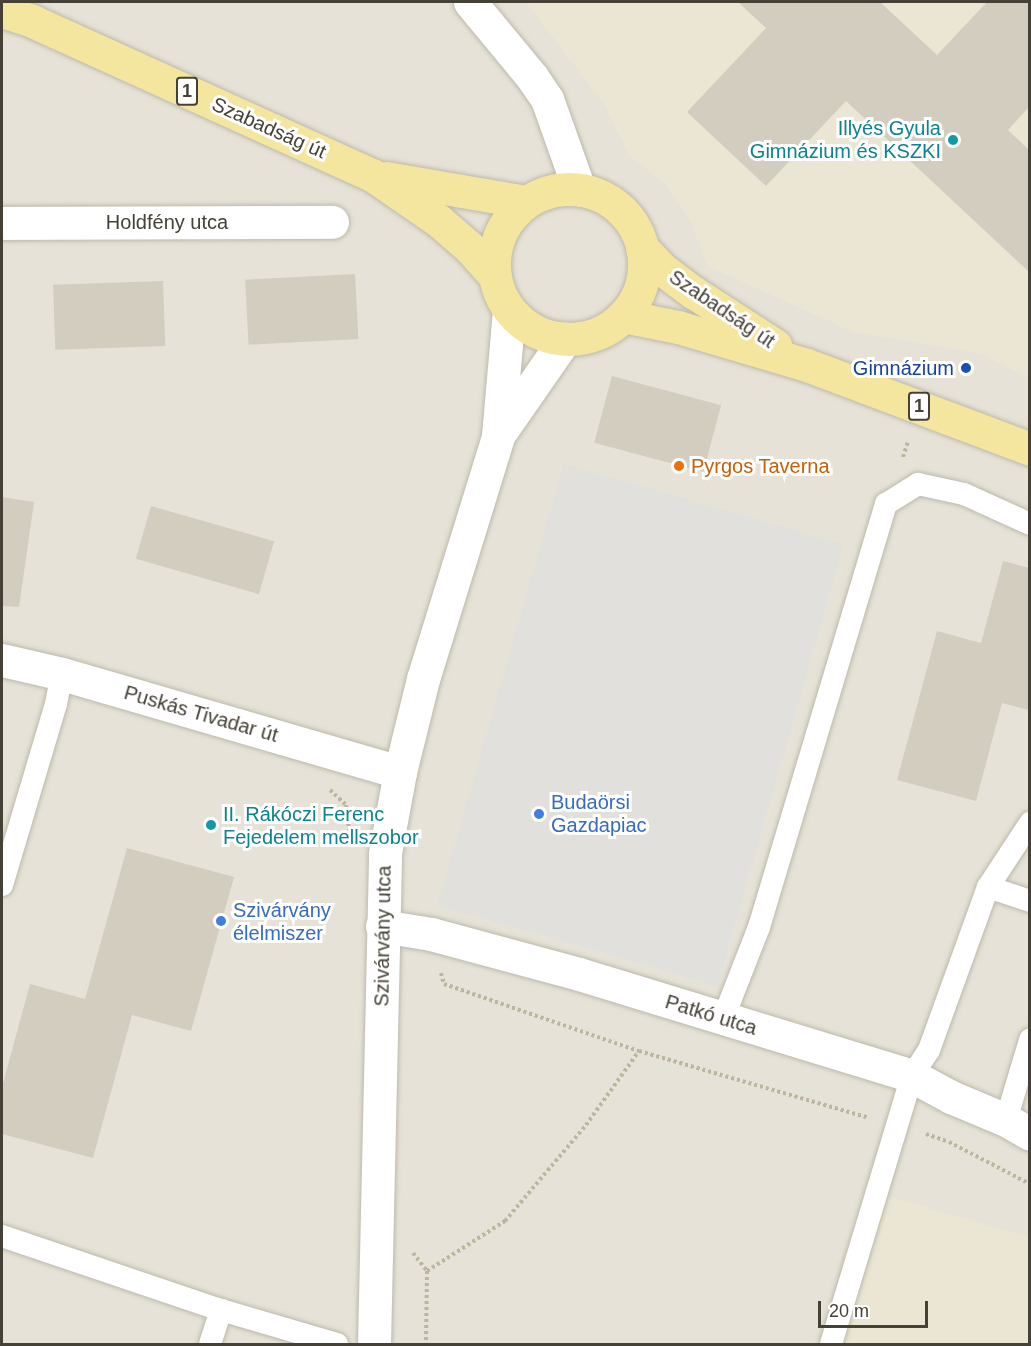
<!DOCTYPE html>
<meta charset="utf-8">
<style>
body{margin:0}
#map{position:relative;width:1031px;height:1346px;overflow:hidden;background:#f2f0e8;font-family:Helvetica,sans-serif}
div>[style]{position:absolute}
[style*='--x']{left:calc(var(--x)*1px);top:calc(var(--y)*1px);width:calc(var(--w)*1px);rotate:calc(var(--a)*1deg)}
.residential>*{inset:0;background:#e6e2d7;transform-origin:0 0}
.education>*{inset:0;background:#eae6d3}
.parking>*{inset:0;background:#e1e0dc;transform-origin:0 0}
.building>*{inset:0;background:#d3cdbf;transform-origin:0 0}
.path>*{height:4px;margin-top:-2px;transform-origin:0;background:repeating-linear-gradient(90deg,#bdb59e 0 3px,transparent 0 6px)}
.roads{filter:drop-shadow(0 0 2px #bdb9ab) drop-shadow(0 0 2px #bdb9ab)}
.service>*{height:22px;margin:-11px;padding:0 11px;transform-origin:11px;border-radius:11px;background:#fff}
.minor>*{height:33px;margin:-16.5px;padding:0 16.5px;transform-origin:16.5px;border-radius:16.5px;background:#fff}
.tertiary>*{height:33px;margin:-16.5px;padding:0 16.5px;transform-origin:16.5px;border-radius:16.5px;background:#fff}
.primary>*{height:33px;margin:-16.5px;padding:0 16.5px;transform-origin:16.5px;border-radius:16.5px;background:#f4e59f}
.primary>.ring{margin:-16.5px;padding:0;box-sizing:content-box;background:none;border:33px solid #f4e59f;border-radius:50%}
.dots>*{width:16px;height:16px;translate:-50% -50%;box-sizing:border-box;border:3px solid #fff;border-radius:50%}
span{translate:-50% -50%;white-space:nowrap;text-align:center;line-height:1.15;-webkit-text-stroke:6px #fff;paint-order:stroke}
.shield-label span{padding:2px 4px;background:#fff;border:2px solid;border-radius:4px;-webkit-text-stroke-width:0}
.shield-label{font-size:18px;color:#454137;font-weight:700}
.street-label{font-size:20px;color:#454137}
.culture-label{font-size:20px;color:#0d838f}
.right{translate:-100% -50%;text-align:right}
.left{translate:0 -50%;text-align:left}
.transit-label{font-size:20px;color:#164399}
.food-label{font-size:20px;color:#c56008}
.shop-label{font-size:20px;color:#366cbe}
.frame{position:absolute;inset:0;border:3px solid #454137;pointer-events:none}
.scale{position:absolute;left:818px;top:1301px;width:110px;height:27px;box-sizing:border-box;border:3px solid #454137;border-top:0;padding-left:8px;font-size:18px;line-height:21px;white-space:nowrap;color:#454137;-webkit-text-stroke:4px #fff;paint-order:stroke}
</style>
<div id="map">
<div class="residential">
<div style="left:2px;top:2px;width:1027px;height:1342px"></div>
</div>
<div class="education">
<div style="clip-path:polygon(526px 2px,1029px 2px,1029px 378px,980px 353px,854px 332px,707px 266px,691px 221px,667px 186px,629px 155px,604px 104px)"></div>
<div style="clip-path:polygon(887px 1196px,1029px 1237px,1029px 1344px,842px 1344px)"></div>
</div>
<div class="parking">
<div style="left:564px;top:464px;width:291px;height:459px;rotate:16deg"></div>
</div>
<div class="building">
<div style="clip-path:polygon(738px 2px,880px 2px,937px 55px,987px 2px,1029px 2px,1029px 107px,1008px 130px,1029px 150px,1029px 272px,846px 101px,766px 186px,687px 112px,766px 28px)"></div>
<div style="left:355px;top:274px;width:65px;height:110px;rotate:87deg"></div>
<div style="left:163px;top:281px;width:65px;height:110px;rotate:88deg"></div>
<div style="left:612px;top:376px;width:113px;height:69px;rotate:15deg"></div>
<div style="clip-path:polygon(2px 497px,34px 502px,19px 607px,2px 606px)"></div>
<div style="left:151px;top:506px;width:128px;height:55px;rotate:16deg"></div>
<div style="clip-path:polygon(1003px 561px,1029px 568px,1029px 710px,1002px 703px,976px 801px,897px 780px,937px 631px,981px 643px)"></div>
<div style="clip-path:polygon(127px 848px,234px 877px,191px 1031px,132px 1015px,93px 1158px,2px 1134px,2px 1087px,30px 984px,85px 999px)"></div>
</div>
<div class="path">
<div style="--x:903;--y:457;--w:16;--a:-72"></div>
<div style="--x:330;--y:790;--w:22;--a:43"></div>
<div style="--x:346;--y:805;--w:32;--a:83"></div>
<div style="--x:441;--y:973;--w:11;--a:75"></div>
<div style="--x:444;--y:984;--w:206;--a:19"></div>
<div style="--x:639;--y:1051;--w:240;--a:16.2"></div>
<div style="--x:926;--y:1134;--w:24;--a:19"></div>
<div style="--x:949;--y:1142;--w:91;--a:27.4"></div>
<div style="--x:413;--y:1253;--w:23;--a:52"></div>
<div style="--x:427;--y:1271;--w:73;--a:90.8"></div>
<div style="--x:427;--y:1271;--w:93;--a:-32.7"></div>
<div style="--x:505;--y:1221;--w:126;--a:-49.8"></div>
<div style="--x:586;--y:1125;--w:91;--a:-54.4"></div>
</div>
<div class="roads">
<div class="service">
<div style="--x:2;--y:885;--w:189;--a:-73.4"></div>
<div style="--x:56;--y:704;--w:31;--a:-79"></div>
<div style="--x:988;--y:887;--w:44;--a:18.4"></div>
<div style="--x:723;--y:1019;--w:99;--a:-68.6"></div>
<div style="--x:759;--y:927;--w:442;--a:-73.3"></div>
<div style="--x:886;--y:504;--w:38;--a:-32"></div>
<div style="--x:918;--y:484;--w:47;--a:12.3"></div>
<div style="--x:964;--y:494;--w:72;--a:24.4"></div>
<div style="--x:1006;--y:1120;--w:84;--a:-73.3"></div>
<div style="--x:2;--y:1236;--w:231;--a:18.7"></div>
<div style="--x:221;--y:1310;--w:121;--a:16.3"></div>
<div style="--x:210;--y:1344;--w:36;--a:-72"></div>
<div style="--x:831;--y:1344;--w:280;--a:-73.2"></div>
<div style="--x:912;--y:1076;--w:31;--a:-57"></div>
<div style="--x:929;--y:1050;--w:173;--a:-70.1"></div>
<div style="--x:988;--y:887;--w:77;--a:-56.7"></div>
</div>
<div class="minor">
<div style="--x:470;--y:2;--w:97;--a:50.4"></div>
<div style="--x:532;--y:77;--w:27;--a:56"></div>
<div style="--x:547;--y:99;--w:96;--a:70.4"></div>
<div style="--x:2;--y:223;--w:330;--a:-0.2"></div>
<div style="--x:2;--y:660;--w:62;--a:13.1"></div>
<div style="--x:62;--y:674;--w:352;--a:16.2"></div>
<div style="--x:382;--y:926;--w:50;--a:9.3"></div>
<div style="--x:431;--y:934;--w:153;--a:15.1"></div>
<div style="--x:579;--y:974;--w:348;--a:17"></div>
<div style="--x:912;--y:1076;--w:44;--a:28.3"></div>
<div style="--x:951;--y:1097;--w:60;--a:22.7"></div>
<div style="--x:1006;--y:1120;--w:28;--a:30"></div>
</div>
<div class="tertiary">
<div style="--x:499;--y:434;--w:116;--a:-55.2"></div>
<div style="--x:374;--y:1344;--w:491;--a:-88.7"></div>
<div style="--x:385;--y:853;--w:82;--a:-79.5"></div>
<div style="--x:400;--y:772;--w:96;--a:-76.1"></div>
<div style="--x:423;--y:679;--w:254;--a:-72.8"></div>
<div style="--x:498;--y:436;--w:125;--a:-85"></div>
</div>
<div class="primary">
<div style="--x:2;--y:11;--w:32;--a:18"></div>
<div style="--x:32;--y:21;--w:373;--a:24.4"></div>
<div style="--x:372;--y:175;--w:81;--a:34.5"></div>
<div style="--x:439;--y:221;--w:38;--a:41"></div>
<div style="--x:468;--y:246;--w:39;--a:48"></div>
<div style="--x:386;--y:178;--w:142;--a:9.7"></div>
<div class="ring" style="left:494px;top:189px;width:117px;height:117px"></div>
<div style="--x:642;--y:248;--w:29;--a:46"></div>
<div style="--x:662;--y:269;--w:39;--a:37"></div>
<div style="--x:693;--y:292;--w:98;--a:32.9"></div>
<div style="--x:623;--y:316;--w:56;--a:11.3"></div>
<div style="--x:678;--y:327;--w:134;--a:16.4"></div>
<div style="--x:807;--y:365;--w:238;--a:20.6"></div>
</div>
</div>
<div class="dots">
<div style="left:953px;top:140px;background:#0f9aa8"></div>
<div style="left:966px;top:368px;background:#1a4fb4"></div>
<div style="left:679px;top:466px;background:#e8710a"></div>
<div style="left:539px;top:814px;background:#3f7fe0"></div>
<div style="left:211px;top:825px;background:#0f9aa8"></div>
<div style="left:221px;top:921px;background:#3f7fe0"></div>
</div>
<div class="shield-label">
<span style="left:187px;top:91px">1</span>
<span style="left:919px;top:406px">1</span>
</div>
<div class="street-label">
<span style="left:269px;top:128px;rotate:24deg">Szabadság út</span>
<span style="left:167px;top:222px">Holdfény utca</span>
<span style="left:722px;top:309px;rotate:34deg">Szabadság út</span>
<span style="left:201px;top:714px;rotate:16deg">Puskás Tivadar út</span>
<span style="left:383px;top:936px;rotate:-89deg">Szivárvány utca</span>
<span style="left:711px;top:1015px;rotate:17deg">Patkó utca</span>
</div>
<div class="culture-label">
<span class="right" style="left:941px;top:140px">Illyés Gyula<br>Gimnázium és KSZKI</span>
<span class="left" style="left:223px;top:826px">II. Rákóczi Ferenc<br>Fejedelem mellszobor</span>
</div>
<div class="transit-label">
<span class="right" style="left:954px;top:368px">Gimnázium</span>
</div>
<div class="food-label">
<span class="left" style="left:691px;top:466px">Pyrgos Taverna</span>
</div>
<div class="shop-label">
<span class="left" style="left:551px;top:814px">Budaörsi<br>Gazdapiac</span>
<span class="left" style="left:233px;top:922px">Szivárvány<br>élelmiszer</span>
</div>
<div class="frame"></div>
<div class="scale">20 m</div>
</div>
